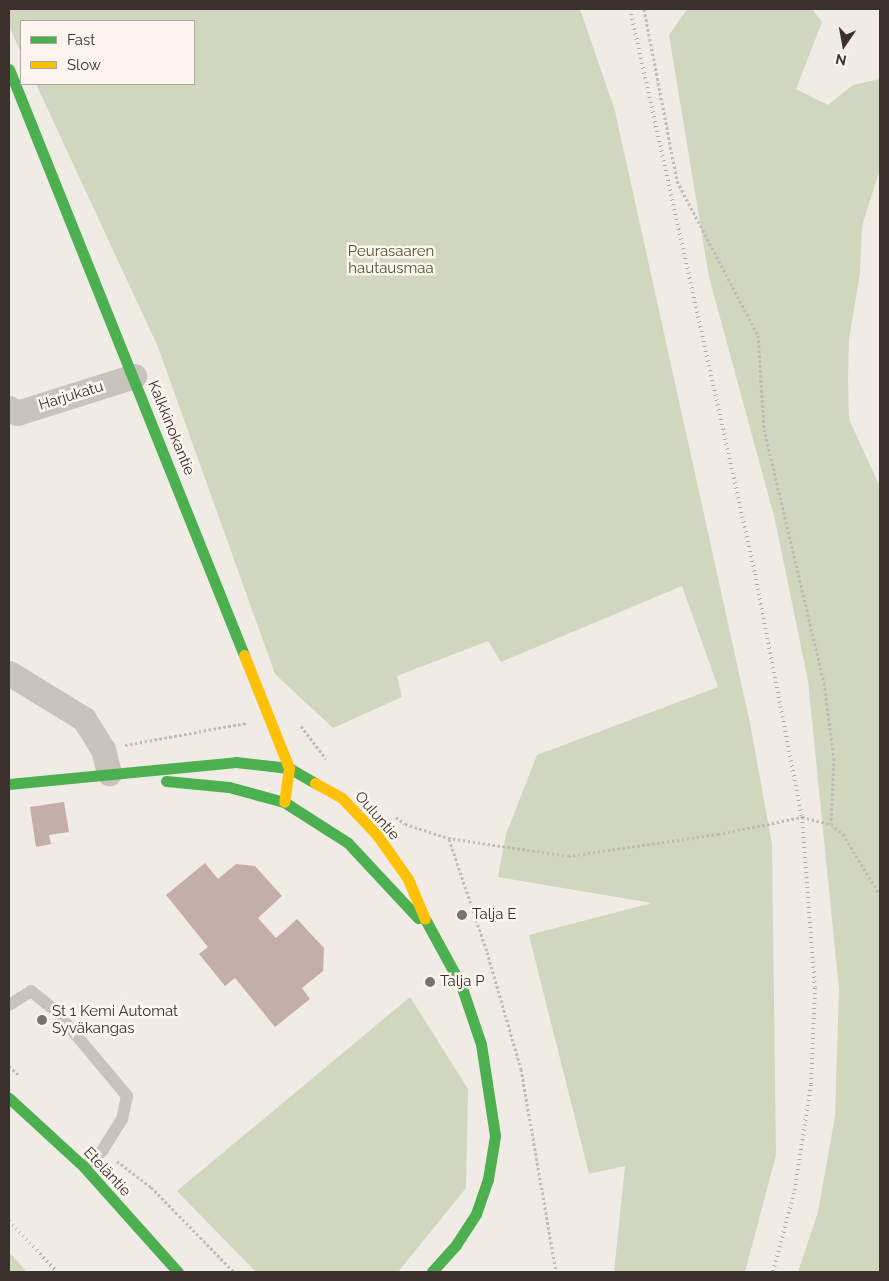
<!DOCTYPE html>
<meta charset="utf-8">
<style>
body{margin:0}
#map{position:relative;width:889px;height:1281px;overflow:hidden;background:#f0ebe5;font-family:Raleway,sans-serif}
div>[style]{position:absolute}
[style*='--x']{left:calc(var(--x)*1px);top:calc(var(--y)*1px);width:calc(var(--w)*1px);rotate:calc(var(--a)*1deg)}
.green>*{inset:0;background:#d1d6bf}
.building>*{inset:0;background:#c3afa7}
.path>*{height:3px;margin-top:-1.5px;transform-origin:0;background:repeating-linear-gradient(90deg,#c2bbb6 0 2.5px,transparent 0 5px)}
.lane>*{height:12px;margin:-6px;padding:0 6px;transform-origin:6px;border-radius:6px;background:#c9c3be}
.street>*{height:25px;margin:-12.5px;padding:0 12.5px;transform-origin:12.5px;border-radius:12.5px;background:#c9c3be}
.fast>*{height:11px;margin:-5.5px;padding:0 5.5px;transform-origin:5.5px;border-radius:5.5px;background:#4caf50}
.slow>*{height:11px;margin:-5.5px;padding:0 5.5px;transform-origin:5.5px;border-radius:5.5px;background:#ffc107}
.rail>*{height:4px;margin-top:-2px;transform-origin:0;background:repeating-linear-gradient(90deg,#b1aca8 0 1px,transparent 0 5px)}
.dots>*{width:14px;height:14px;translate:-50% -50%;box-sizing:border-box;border:2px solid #fbf5ee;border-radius:50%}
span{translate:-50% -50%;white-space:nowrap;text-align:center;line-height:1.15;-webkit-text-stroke:5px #fbf5ee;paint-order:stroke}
.park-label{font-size:15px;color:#4a5a2e}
.street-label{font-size:15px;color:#3b302b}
.poi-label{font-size:15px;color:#3b302b}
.left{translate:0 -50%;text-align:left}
.frame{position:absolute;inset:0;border:10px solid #3b302b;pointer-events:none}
.legend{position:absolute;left:20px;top:20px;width:175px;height:65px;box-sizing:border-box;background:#fbf5ee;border:1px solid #aea6a0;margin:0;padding:6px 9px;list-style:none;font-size:15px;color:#3b302b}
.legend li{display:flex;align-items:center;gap:10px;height:25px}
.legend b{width:25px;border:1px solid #aea6a0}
.north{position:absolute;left:819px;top:20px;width:50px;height:50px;-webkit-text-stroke:4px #fbf5ee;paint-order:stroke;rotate:192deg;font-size:14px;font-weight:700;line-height:20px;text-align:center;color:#3b302b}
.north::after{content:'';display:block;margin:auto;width:18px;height:22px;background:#3b302b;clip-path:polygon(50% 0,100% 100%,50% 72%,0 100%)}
</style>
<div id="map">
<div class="green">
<div style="clip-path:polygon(9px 9px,580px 9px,615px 111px,750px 723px,772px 845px,776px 1155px,745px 1272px,614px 1272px,625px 1166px,589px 1174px,529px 935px,652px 903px,498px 877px,506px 834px,537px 755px,718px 687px,682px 586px,501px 662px,488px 641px,397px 676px,402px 697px,333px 728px,275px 674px,158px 347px,36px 84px,194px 84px,194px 21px,21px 21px,21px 53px,9px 26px)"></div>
<div style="clip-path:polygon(687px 9px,812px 9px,822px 22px,796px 89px,828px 105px,853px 85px,880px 79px,880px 169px,862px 226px,860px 273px,849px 339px,848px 377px,849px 419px,880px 487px,880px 1272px,798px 1272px,818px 1212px,835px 1116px,839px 989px,808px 681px,775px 520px,709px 277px,669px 35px)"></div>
<div style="clip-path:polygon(410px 997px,468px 1089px,466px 1188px,398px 1272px,256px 1272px,177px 1191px)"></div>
<div style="clip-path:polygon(9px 1252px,27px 1272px,9px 1272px)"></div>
</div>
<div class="building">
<div style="clip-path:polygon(64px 802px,69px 832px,49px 835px,51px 844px,36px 847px,30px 807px)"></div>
<div style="clip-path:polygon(205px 863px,218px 879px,236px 864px,255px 866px,282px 896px,258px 918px,276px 938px,297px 919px,324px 948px,323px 971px,302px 988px,310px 999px,275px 1027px,235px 978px,225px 986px,199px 954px,208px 947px,166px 895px)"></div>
</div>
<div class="path">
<div style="--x:644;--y:9;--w:175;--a:79.1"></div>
<div style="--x:677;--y:181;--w:174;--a:62.3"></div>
<div style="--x:758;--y:335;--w:94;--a:86.3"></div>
<div style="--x:764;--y:429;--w:261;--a:76.7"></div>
<div style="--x:824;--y:683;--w:76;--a:82.4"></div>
<div style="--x:834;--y:758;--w:66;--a:92.6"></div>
<div style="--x:301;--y:726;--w:41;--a:52.9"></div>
<div style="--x:125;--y:745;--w:123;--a:-10.3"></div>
<div style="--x:396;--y:817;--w:11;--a:38"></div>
<div style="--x:405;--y:824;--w:45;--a:18"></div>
<div style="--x:448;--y:838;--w:121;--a:8.5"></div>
<div style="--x:568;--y:856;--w:152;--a:-8.3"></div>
<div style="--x:718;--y:834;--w:86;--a:-11.4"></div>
<div style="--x:802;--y:817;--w:30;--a:14"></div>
<div style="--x:831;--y:824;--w:16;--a:40"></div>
<div style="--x:843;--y:834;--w:71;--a:58.8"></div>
<div style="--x:449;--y:839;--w:119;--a:71.4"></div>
<div style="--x:487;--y:952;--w:122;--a:73.8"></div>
<div style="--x:521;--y:1069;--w:206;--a:80.2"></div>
<div style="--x:9;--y:1066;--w:12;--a:42"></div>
<div style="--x:117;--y:1161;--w:43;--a:37.4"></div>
<div style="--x:151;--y:1187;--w:119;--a:45.7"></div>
</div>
<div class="lane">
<div style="--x:9;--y:1005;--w:26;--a:-32"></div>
<div style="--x:31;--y:991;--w:32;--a:39"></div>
<div style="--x:56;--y:1011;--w:111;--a:50.1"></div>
<div style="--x:127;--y:1096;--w:24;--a:102"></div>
<div style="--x:122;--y:1119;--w:36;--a:122"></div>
<div style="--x:103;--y:1150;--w:25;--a:138"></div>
</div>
<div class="street">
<div style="--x:9;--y:408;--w:9;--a:32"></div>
<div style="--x:17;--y:413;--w:123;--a:-17.5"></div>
<div style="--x:9;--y:673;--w:88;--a:31.5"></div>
<div style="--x:84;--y:719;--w:36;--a:58"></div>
<div style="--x:103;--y:749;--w:25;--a:76"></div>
</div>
<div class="fast">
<div style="--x:9;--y:69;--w:631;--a:68.15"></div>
<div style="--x:166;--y:781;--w:63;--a:5.4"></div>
<div style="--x:229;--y:787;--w:57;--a:15.3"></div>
<div style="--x:284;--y:802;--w:76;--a:32.6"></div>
<div style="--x:348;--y:843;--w:103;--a:47"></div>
<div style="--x:9;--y:784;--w:228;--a:-5.5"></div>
<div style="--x:236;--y:762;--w:53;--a:6.5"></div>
<div style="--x:289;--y:768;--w:30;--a:30"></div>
<div style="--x:425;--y:919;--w:75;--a:61.4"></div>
<div style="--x:461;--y:985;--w:62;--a:71.3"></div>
<div style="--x:481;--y:1044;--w:93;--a:81.3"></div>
<div style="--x:495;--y:1136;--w:44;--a:99.2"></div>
<div style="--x:488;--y:1179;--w:37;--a:109"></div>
<div style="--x:476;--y:1214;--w:37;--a:123"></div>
<div style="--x:456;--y:1245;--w:36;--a:132"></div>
<div style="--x:9;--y:1098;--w:102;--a:42.6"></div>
<div style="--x:84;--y:1167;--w:141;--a:48.2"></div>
</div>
<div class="slow">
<div style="--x:244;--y:655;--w:122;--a:68.3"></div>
<div style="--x:289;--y:768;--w:34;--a:98"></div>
<div style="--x:315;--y:783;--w:31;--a:29"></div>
<div style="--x:342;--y:798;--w:51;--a:46.6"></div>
<div style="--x:377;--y:835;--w:54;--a:54.8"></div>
<div style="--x:408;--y:879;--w:43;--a:67"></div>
</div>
<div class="rail">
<div style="--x:630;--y:9;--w:579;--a:77.52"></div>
<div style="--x:755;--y:574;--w:248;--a:79.1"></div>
<div style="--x:802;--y:817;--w:171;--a:85.7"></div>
<div style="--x:815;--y:988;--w:97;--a:92.4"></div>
<div style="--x:811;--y:1085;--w:109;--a:98.9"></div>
<div style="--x:794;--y:1193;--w:82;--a:104.9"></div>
<div style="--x:9;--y:1221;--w:70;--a:46.7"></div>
</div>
<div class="dots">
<div style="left:462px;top:915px;background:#7a716c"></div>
<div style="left:430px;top:982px;background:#7a716c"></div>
<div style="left:42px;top:1020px;background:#7a716c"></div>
</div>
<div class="park-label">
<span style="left:391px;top:260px">Peurasaaren<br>hautausmaa</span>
</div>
<div class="street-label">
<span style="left:71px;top:396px;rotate:-17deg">Harjukatu</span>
<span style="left:171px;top:428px;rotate:68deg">Kalkkinokantie</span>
<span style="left:377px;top:816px;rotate:49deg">Ouluntie</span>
<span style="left:107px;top:1172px;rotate:47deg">Eteläntie</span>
</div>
<div class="poi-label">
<span class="left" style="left:472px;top:915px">Talja E</span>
<span class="left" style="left:440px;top:982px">Talja P</span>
<span class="left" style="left:52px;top:1020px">St 1 Kemi Automat<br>Syväkangas</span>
</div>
<div class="frame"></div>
<ul class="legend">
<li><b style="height:6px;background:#4caf50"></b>Fast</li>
<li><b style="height:6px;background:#ffc107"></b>Slow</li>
</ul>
<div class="north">N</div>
</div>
